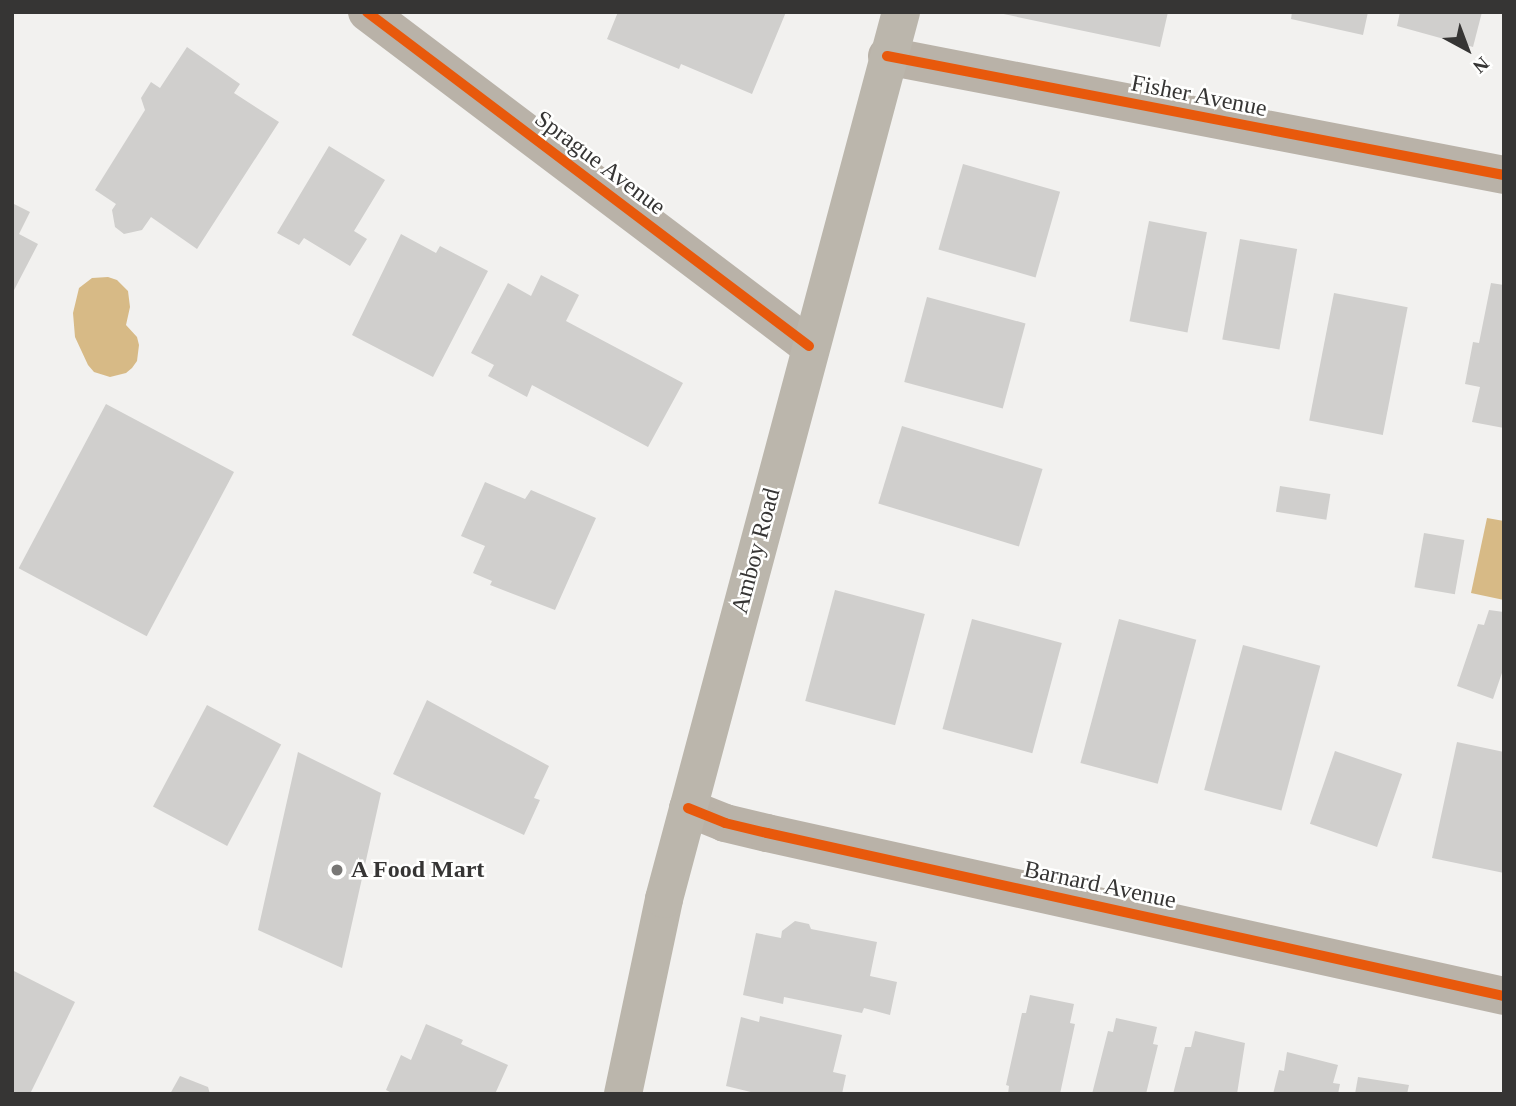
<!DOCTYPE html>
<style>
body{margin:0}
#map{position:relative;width:1516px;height:1106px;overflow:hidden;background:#f2f1ef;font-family:Georgia,serif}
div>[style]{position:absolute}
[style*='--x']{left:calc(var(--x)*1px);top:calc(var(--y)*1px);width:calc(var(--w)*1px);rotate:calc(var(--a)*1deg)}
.water>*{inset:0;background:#d7ba86}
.building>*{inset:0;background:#d0cfcd;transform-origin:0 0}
.minor>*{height:38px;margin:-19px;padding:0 19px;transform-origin:19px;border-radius:19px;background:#b9b2a8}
.major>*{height:38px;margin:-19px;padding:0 19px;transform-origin:19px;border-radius:19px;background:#bbb6ac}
.cycleway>*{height:10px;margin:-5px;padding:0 5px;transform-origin:5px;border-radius:5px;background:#e8590c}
.dots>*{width:19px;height:19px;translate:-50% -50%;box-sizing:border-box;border:4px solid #fffffe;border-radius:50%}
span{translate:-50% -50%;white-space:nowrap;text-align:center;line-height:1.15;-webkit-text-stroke:5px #fffffe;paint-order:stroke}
.street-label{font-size:24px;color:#363534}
.poi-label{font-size:24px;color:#363534;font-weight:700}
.left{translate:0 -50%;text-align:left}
.frame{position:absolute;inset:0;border:14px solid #363534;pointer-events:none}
.north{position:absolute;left:1432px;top:14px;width:70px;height:70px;-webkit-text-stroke:5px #fffffe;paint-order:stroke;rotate:139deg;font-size:19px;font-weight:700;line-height:28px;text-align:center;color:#363534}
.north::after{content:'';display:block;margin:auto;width:24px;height:32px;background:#363534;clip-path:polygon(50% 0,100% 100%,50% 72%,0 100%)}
</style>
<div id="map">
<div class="water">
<div style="clip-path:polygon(108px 277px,117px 280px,128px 291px,130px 307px,126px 325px,137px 337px,139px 345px,137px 361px,132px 368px,126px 373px,110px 377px,94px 372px,88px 365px,75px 337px,73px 313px,79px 288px,92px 278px)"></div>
<div style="clip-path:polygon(1487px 518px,1504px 521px,1504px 600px,1471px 593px)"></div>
</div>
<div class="building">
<div style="clip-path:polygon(618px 12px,786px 12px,752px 94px,681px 64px,679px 69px,607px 39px)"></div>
<div style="clip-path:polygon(994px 12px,1168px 12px,1160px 47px)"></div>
<div style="clip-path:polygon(1292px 12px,1368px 12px,1363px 35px,1291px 19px)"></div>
<div style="clip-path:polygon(1400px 12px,1482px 12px,1473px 47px,1397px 26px)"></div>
<div style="clip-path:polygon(187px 47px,240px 84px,234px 93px,279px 122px,197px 249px,151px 217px,142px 230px,124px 234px,115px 227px,112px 210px,116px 204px,95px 190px,145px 110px,141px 98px,151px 82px,160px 88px)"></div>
<div style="clip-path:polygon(329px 146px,385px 180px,354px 231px,367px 239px,350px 266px,304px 238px,299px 245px,277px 233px)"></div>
<div style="left:963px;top:164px;width:101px;height:89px;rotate:16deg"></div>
<div style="clip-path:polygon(12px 203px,30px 212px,19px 234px,38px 244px,12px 294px)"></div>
<div style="left:1149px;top:221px;width:59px;height:102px;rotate:11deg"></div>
<div style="clip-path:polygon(401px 234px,436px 253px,440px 246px,488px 271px,433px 377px,352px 335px)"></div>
<div style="left:1240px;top:239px;width:58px;height:102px;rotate:10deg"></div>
<div style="clip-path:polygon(541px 275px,579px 295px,566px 321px,683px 383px,648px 447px,532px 385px,527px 397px,488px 376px,494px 365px,471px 353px,508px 283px,531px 296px)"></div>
<div style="clip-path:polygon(1491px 283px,1504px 285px,1504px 428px,1472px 422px,1480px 387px,1465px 384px,1473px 342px,1479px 343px)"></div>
<div style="left:1334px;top:293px;width:75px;height:130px;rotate:11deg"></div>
<div style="left:927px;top:297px;width:102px;height:88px;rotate:15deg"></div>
<div style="left:106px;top:404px;width:145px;height:186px;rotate:28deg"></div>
<div style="left:902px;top:426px;width:147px;height:81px;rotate:17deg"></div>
<div style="clip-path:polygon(485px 482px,525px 499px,531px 490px,596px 518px,555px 610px,490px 585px,492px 581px,473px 573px,485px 546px,461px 536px)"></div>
<div style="left:1280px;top:486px;width:51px;height:26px;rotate:9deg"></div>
<div style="left:1424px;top:533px;width:41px;height:55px;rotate:10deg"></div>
<div style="left:835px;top:590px;width:93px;height:115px;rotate:15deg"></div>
<div style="clip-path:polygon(1489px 610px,1504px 612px,1504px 667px,1493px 699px,1457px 686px,1478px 624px,1484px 625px)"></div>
<div style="left:972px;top:619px;width:93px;height:114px;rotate:15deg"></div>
<div style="left:1119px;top:619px;width:80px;height:149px;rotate:15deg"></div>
<div style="left:1243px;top:645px;width:80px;height:150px;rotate:15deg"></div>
<div style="clip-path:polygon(427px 700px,549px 766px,534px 798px,540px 800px,524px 835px,393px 774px)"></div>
<div style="left:207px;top:705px;width:84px;height:115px;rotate:28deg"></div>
<div style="clip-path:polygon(1457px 742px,1504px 752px,1504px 873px,1432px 858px)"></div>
<div style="left:1335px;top:751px;width:71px;height:77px;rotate:19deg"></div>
<div style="clip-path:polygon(298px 752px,381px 793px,342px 968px,258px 930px)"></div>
<div style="clip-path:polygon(795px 921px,809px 924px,811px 929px,877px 942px,870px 976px,897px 982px,890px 1015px,864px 1008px,862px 1013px,784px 997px,783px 1004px,743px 995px,756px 933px,781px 938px,782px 931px)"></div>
<div style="clip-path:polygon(14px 971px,75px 1002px,30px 1094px,12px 1094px)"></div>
<div style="clip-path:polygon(1030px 995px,1074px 1004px,1070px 1023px,1075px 1024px,1060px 1094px,1008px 1094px,1009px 1086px,1006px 1085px,1022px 1013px,1026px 1013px)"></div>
<div style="clip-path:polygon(760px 1016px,842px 1035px,833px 1072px,846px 1075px,842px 1094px,759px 1094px,726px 1086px,741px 1017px,759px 1022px)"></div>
<div style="clip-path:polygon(1116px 1018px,1157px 1027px,1153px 1044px,1158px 1045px,1146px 1094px,1092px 1094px,1108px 1031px,1113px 1032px)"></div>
<div style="clip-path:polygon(426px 1024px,463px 1040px,461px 1044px,508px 1065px,495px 1094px,394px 1094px,386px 1090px,401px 1055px,411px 1060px)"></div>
<div style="clip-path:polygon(1195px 1031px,1245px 1043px,1237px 1094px,1173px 1094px,1185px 1047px,1191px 1047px)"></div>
<div style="clip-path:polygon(1287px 1052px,1338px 1065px,1333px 1083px,1340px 1084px,1338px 1094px,1273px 1094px,1279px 1070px,1284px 1071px)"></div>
<div style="clip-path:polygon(180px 1076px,208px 1087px,210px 1094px,170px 1094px)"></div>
<div style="clip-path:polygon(1358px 1077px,1409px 1085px,1407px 1094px,1355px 1094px)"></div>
</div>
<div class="minor">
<div style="--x:367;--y:12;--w:554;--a:37.08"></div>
<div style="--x:887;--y:56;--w:628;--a:10.92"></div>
<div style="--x:688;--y:808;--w:40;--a:22"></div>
<div style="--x:725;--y:823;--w:43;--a:13.4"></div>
<div style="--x:767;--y:833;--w:755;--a:12.47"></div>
</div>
<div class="major">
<div style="--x:623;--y:1094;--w:199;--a:-78.1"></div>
<div style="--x:664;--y:899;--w:918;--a:-75.04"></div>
</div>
<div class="cycleway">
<div style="--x:367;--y:12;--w:554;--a:37.08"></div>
<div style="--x:887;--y:56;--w:628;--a:10.92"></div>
<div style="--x:688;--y:808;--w:40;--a:22"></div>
<div style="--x:725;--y:823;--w:43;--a:13.4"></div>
<div style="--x:767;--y:833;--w:755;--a:12.47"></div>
</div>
<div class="dots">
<div style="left:337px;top:870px;background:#787775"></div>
</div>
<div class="street-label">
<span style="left:1199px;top:96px;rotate:11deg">Fisher Avenue</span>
<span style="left:600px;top:163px;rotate:37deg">Sprague Avenue</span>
<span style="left:756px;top:551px;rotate:-75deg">Amboy Road</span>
<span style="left:1100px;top:885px;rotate:12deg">Barnard Avenue</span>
</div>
<div class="poi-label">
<span class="left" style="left:351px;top:870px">A Food Mart</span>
</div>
<div class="frame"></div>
<div class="north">N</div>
</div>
